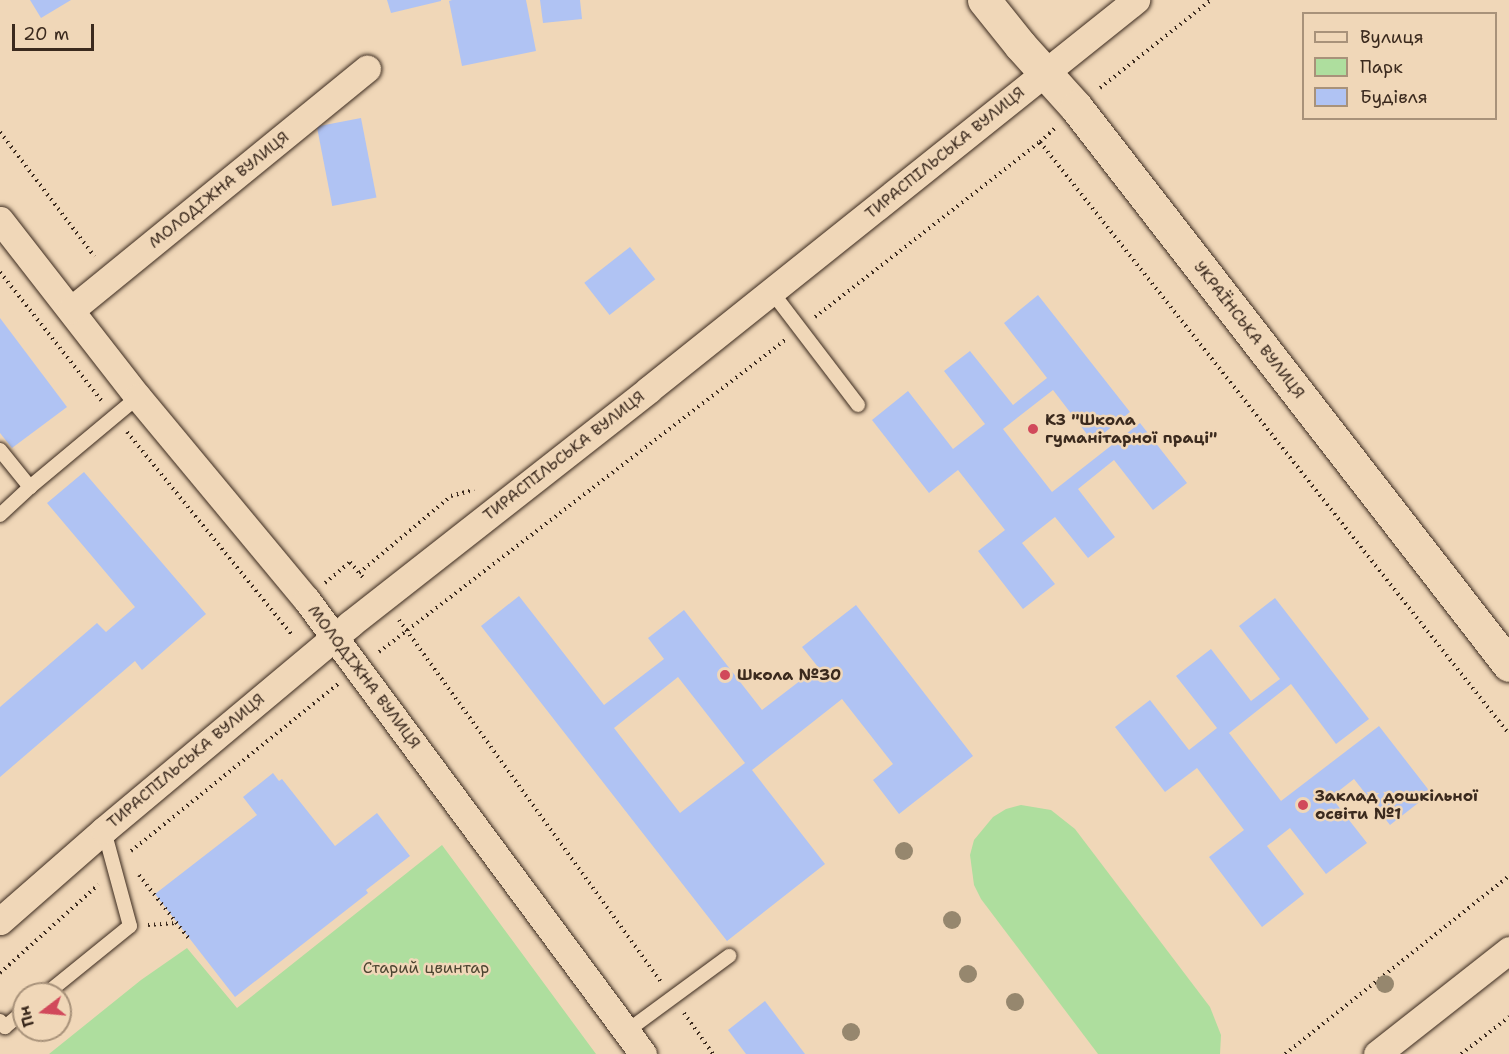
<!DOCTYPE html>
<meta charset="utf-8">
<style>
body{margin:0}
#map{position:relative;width:1509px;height:1054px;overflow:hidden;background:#f0d7b8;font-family:"Shantell Sans",sans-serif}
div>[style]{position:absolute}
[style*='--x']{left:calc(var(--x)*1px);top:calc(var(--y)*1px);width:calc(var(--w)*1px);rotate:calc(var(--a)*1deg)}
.green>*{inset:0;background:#aede9e}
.building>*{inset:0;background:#b0c3f3;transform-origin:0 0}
.path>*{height:4px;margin-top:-2px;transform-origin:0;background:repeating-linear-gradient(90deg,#3b2a1e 0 1.5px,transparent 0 6px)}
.roads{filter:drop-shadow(0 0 2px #3b2a1e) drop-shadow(0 0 2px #3b2a1e)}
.service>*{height:14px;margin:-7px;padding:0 7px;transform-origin:7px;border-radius:7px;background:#f0d7b8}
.minor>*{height:27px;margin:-13.5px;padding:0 13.5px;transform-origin:13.5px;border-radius:13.5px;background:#f0d7b8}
.tertiary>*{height:33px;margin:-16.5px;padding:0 16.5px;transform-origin:16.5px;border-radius:16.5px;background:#f0d7b8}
.trees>*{width:18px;height:18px;margin:-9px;border-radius:50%;background:#96876e}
.dots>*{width:16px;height:16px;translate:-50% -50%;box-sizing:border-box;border:3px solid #f0d7b8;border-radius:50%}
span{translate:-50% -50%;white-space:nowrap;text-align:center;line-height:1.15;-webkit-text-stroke:5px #f0d7b8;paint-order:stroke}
.street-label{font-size:16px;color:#3b2a1e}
.poi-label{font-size:16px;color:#3b2a1e;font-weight:700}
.left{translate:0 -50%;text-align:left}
.park-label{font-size:16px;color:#4c4531}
.legend{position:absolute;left:1302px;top:12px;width:195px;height:108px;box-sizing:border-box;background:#f0d7b8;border:2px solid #a8927a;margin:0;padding:8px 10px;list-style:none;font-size:18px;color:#3b2a1e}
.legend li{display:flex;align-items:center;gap:12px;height:30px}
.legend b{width:30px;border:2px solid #a8927a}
.north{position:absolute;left:12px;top:982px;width:60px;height:60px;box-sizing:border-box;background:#f0d7b8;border:2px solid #a8927a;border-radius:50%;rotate:254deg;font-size:16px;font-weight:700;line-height:24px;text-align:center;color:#3b2a1e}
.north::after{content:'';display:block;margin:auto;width:21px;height:27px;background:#d1495b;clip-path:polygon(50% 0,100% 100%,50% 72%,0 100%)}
.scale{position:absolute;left:12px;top:24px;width:82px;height:27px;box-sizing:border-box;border:3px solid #3b2a1e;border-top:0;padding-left:8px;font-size:18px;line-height:21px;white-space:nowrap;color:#3b2a1e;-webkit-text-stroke:4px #f0d7b8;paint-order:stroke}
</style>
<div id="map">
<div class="green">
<div style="clip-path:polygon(1021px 805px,1051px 810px,1075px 829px,1210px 1007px,1221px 1035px,1220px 1054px,1098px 1054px,981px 899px,974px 885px,970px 855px,974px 840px,993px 817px,1006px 809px)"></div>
<div style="clip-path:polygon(442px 845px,596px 1054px,49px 1054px,141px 980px,187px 948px,237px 1008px)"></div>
</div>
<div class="building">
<div style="clip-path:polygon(30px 0,71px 0,41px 18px)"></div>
<div style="clip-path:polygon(387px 0,441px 0,441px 1px,391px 13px)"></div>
<div style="clip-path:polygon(452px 0,526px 0,536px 51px,462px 66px,449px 1px)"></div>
<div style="clip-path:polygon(540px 0,580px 0,582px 19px,543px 23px)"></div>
<div style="left:361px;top:118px;width:81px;height:45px;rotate:79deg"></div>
<div style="left:630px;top:247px;width:41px;height:58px;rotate:52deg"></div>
<div style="clip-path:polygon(1038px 295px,1130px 412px,1093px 442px,1053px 390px,1003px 429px,1052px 492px,1140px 423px,1187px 483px,1153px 510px,1114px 460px,1078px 489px,1115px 537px,1088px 558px,1055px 517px,1022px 543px,1055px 584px,1023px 609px,978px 551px,1005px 530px,958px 470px,929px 493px,872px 420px,908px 391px,953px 449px,985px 424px,944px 371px,970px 351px,1013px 405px,1047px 378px,1004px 323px)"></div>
<div style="clip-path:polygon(0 318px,67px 407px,12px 448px,0 433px)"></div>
<div style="clip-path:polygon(84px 472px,206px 614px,142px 670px,135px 661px,0 777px,0 707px,97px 623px,106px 632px,135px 607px,47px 503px)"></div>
<div style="clip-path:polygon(evenodd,519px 596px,604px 705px,664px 659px,648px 638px,684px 610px,762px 710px,818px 667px,802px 647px,856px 605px,973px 756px,899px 814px,873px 780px,893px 764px,842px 699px,752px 770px,825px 864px,727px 941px,481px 626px,519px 596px,678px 677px,745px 763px,680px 813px,614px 728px,678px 677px)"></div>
<div style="clip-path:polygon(1275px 598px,1369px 719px,1336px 744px,1291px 684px,1229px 733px,1281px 801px,1379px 726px,1431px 793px,1390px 825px,1354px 779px,1331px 797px,1367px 843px,1326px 874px,1290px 828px,1267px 846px,1304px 894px,1262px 927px,1209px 857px,1244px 830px,1197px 768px,1165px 792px,1115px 727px,1150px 700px,1189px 750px,1217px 728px,1176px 676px,1211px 649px,1251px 701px,1280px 679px,1239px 626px)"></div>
<div style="clip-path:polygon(273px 773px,279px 781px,282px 779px,335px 846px,377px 813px,410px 856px,366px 890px,368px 893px,235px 997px,155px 894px,257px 815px,243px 797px)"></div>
<div style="clip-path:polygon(765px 1001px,805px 1054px,746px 1054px,728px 1030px)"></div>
</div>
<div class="path">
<div style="--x:1100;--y:88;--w:142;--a:-38.4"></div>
<div style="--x:0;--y:132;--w:156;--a:52.8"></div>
<div style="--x:1040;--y:142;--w:755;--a:51.61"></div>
<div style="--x:0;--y:272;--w:164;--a:51.7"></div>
<div style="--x:815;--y:317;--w:285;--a:-37.9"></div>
<div style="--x:1040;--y:142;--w:22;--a:-43"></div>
<div style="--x:127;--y:432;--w:263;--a:50.9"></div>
<div style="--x:359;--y:573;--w:120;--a:-39.9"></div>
<div style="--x:451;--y:496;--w:24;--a:-15"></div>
<div style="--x:325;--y:583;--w:33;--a:-40"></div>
<div style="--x:350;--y:562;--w:23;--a:50"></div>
<div style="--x:399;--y:620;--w:448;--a:54.1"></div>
<div style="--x:379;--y:652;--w:512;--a:-37.54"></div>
<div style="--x:131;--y:851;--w:266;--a:-38.9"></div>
<div style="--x:139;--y:875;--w:83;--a:51.9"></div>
<div style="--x:148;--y:925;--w:28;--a:-4"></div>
<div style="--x:0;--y:973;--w:132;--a:-41.9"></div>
<div style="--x:684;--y:1013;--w:50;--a:54.7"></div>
<div style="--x:1285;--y:1054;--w:286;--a:-38.5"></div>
<div style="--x:1461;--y:1054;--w:61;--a:-37.6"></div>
</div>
<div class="roads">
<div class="service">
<div style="--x:772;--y:292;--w:142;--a:52.7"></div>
<div style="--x:0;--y:450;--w:48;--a:51"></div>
<div style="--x:30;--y:487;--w:141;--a:-39.8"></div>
<div style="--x:0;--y:515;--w:41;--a:-43"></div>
<div style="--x:46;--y:994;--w:108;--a:-39"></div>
<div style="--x:130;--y:926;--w:99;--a:-105.2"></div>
<div style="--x:0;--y:1021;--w:8;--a:50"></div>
<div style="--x:5;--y:1027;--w:25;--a:-40"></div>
<div style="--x:627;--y:1031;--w:127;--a:-36.3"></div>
</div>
<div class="minor">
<div style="--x:0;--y:220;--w:224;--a:52.1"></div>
<div style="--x:138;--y:397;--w:263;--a:50.3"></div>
<div style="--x:306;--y:599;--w:566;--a:53.47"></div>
<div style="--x:71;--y:310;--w:382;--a:-39.2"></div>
<div style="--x:0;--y:921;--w:138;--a:-41.2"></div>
<div style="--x:104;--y:830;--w:321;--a:-39.9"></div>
<div style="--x:350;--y:624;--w:379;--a:-38.1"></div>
<div style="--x:648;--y:390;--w:625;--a:-38.63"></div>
<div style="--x:1377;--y:1054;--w:168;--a:-38.2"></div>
</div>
<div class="tertiary">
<div style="--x:984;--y:0;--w:58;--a:51.3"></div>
<div style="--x:1020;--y:45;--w:84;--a:47.9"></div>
<div style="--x:1076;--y:107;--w:706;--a:52.19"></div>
</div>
</div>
<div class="trees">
<div style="left:904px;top:851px"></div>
<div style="left:952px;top:920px"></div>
<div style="left:968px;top:974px"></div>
<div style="left:1385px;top:984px"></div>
<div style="left:1015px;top:1002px"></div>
<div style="left:851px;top:1032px"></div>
</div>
<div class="dots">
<div style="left:1033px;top:429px;background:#d1495b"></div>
<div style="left:725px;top:675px;background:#d1495b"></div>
<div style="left:1303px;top:805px;background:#d1495b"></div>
</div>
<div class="street-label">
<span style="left:945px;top:153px;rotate:-39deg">ТИРАСПІЛЬСЬКА ВУЛИЦЯ</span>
<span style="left:219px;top:190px;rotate:-39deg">МОЛОДІЖНА ВУЛИЦЯ</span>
<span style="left:1249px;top:330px;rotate:52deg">УКРАЇНСЬКА ВУЛИЦЯ</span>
<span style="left:564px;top:456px;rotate:-38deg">ТИРАСПІЛЬСЬКА ВУЛИЦЯ</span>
<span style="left:364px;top:677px;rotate:53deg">МОЛОДІЖНА ВУЛИЦЯ</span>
<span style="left:186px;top:761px;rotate:-40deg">ТИРАСПІЛЬСЬКА ВУЛИЦЯ</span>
</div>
<div class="poi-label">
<span class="left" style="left:1045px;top:429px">КЗ "Школа<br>гуманітарної праці"</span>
<span class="left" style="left:737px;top:675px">Школа №30</span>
<span class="left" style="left:1315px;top:805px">Заклад дошкільної<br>освіти №1</span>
</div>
<div class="park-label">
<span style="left:426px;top:968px">Старий цвинтар</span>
</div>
<ul class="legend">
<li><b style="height:8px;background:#f0d7b8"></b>Вулиця</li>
<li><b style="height:16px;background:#aede9e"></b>Парк</li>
<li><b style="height:16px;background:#b0c3f3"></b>Будівля</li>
</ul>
<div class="north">Пн</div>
<div class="scale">20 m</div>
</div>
